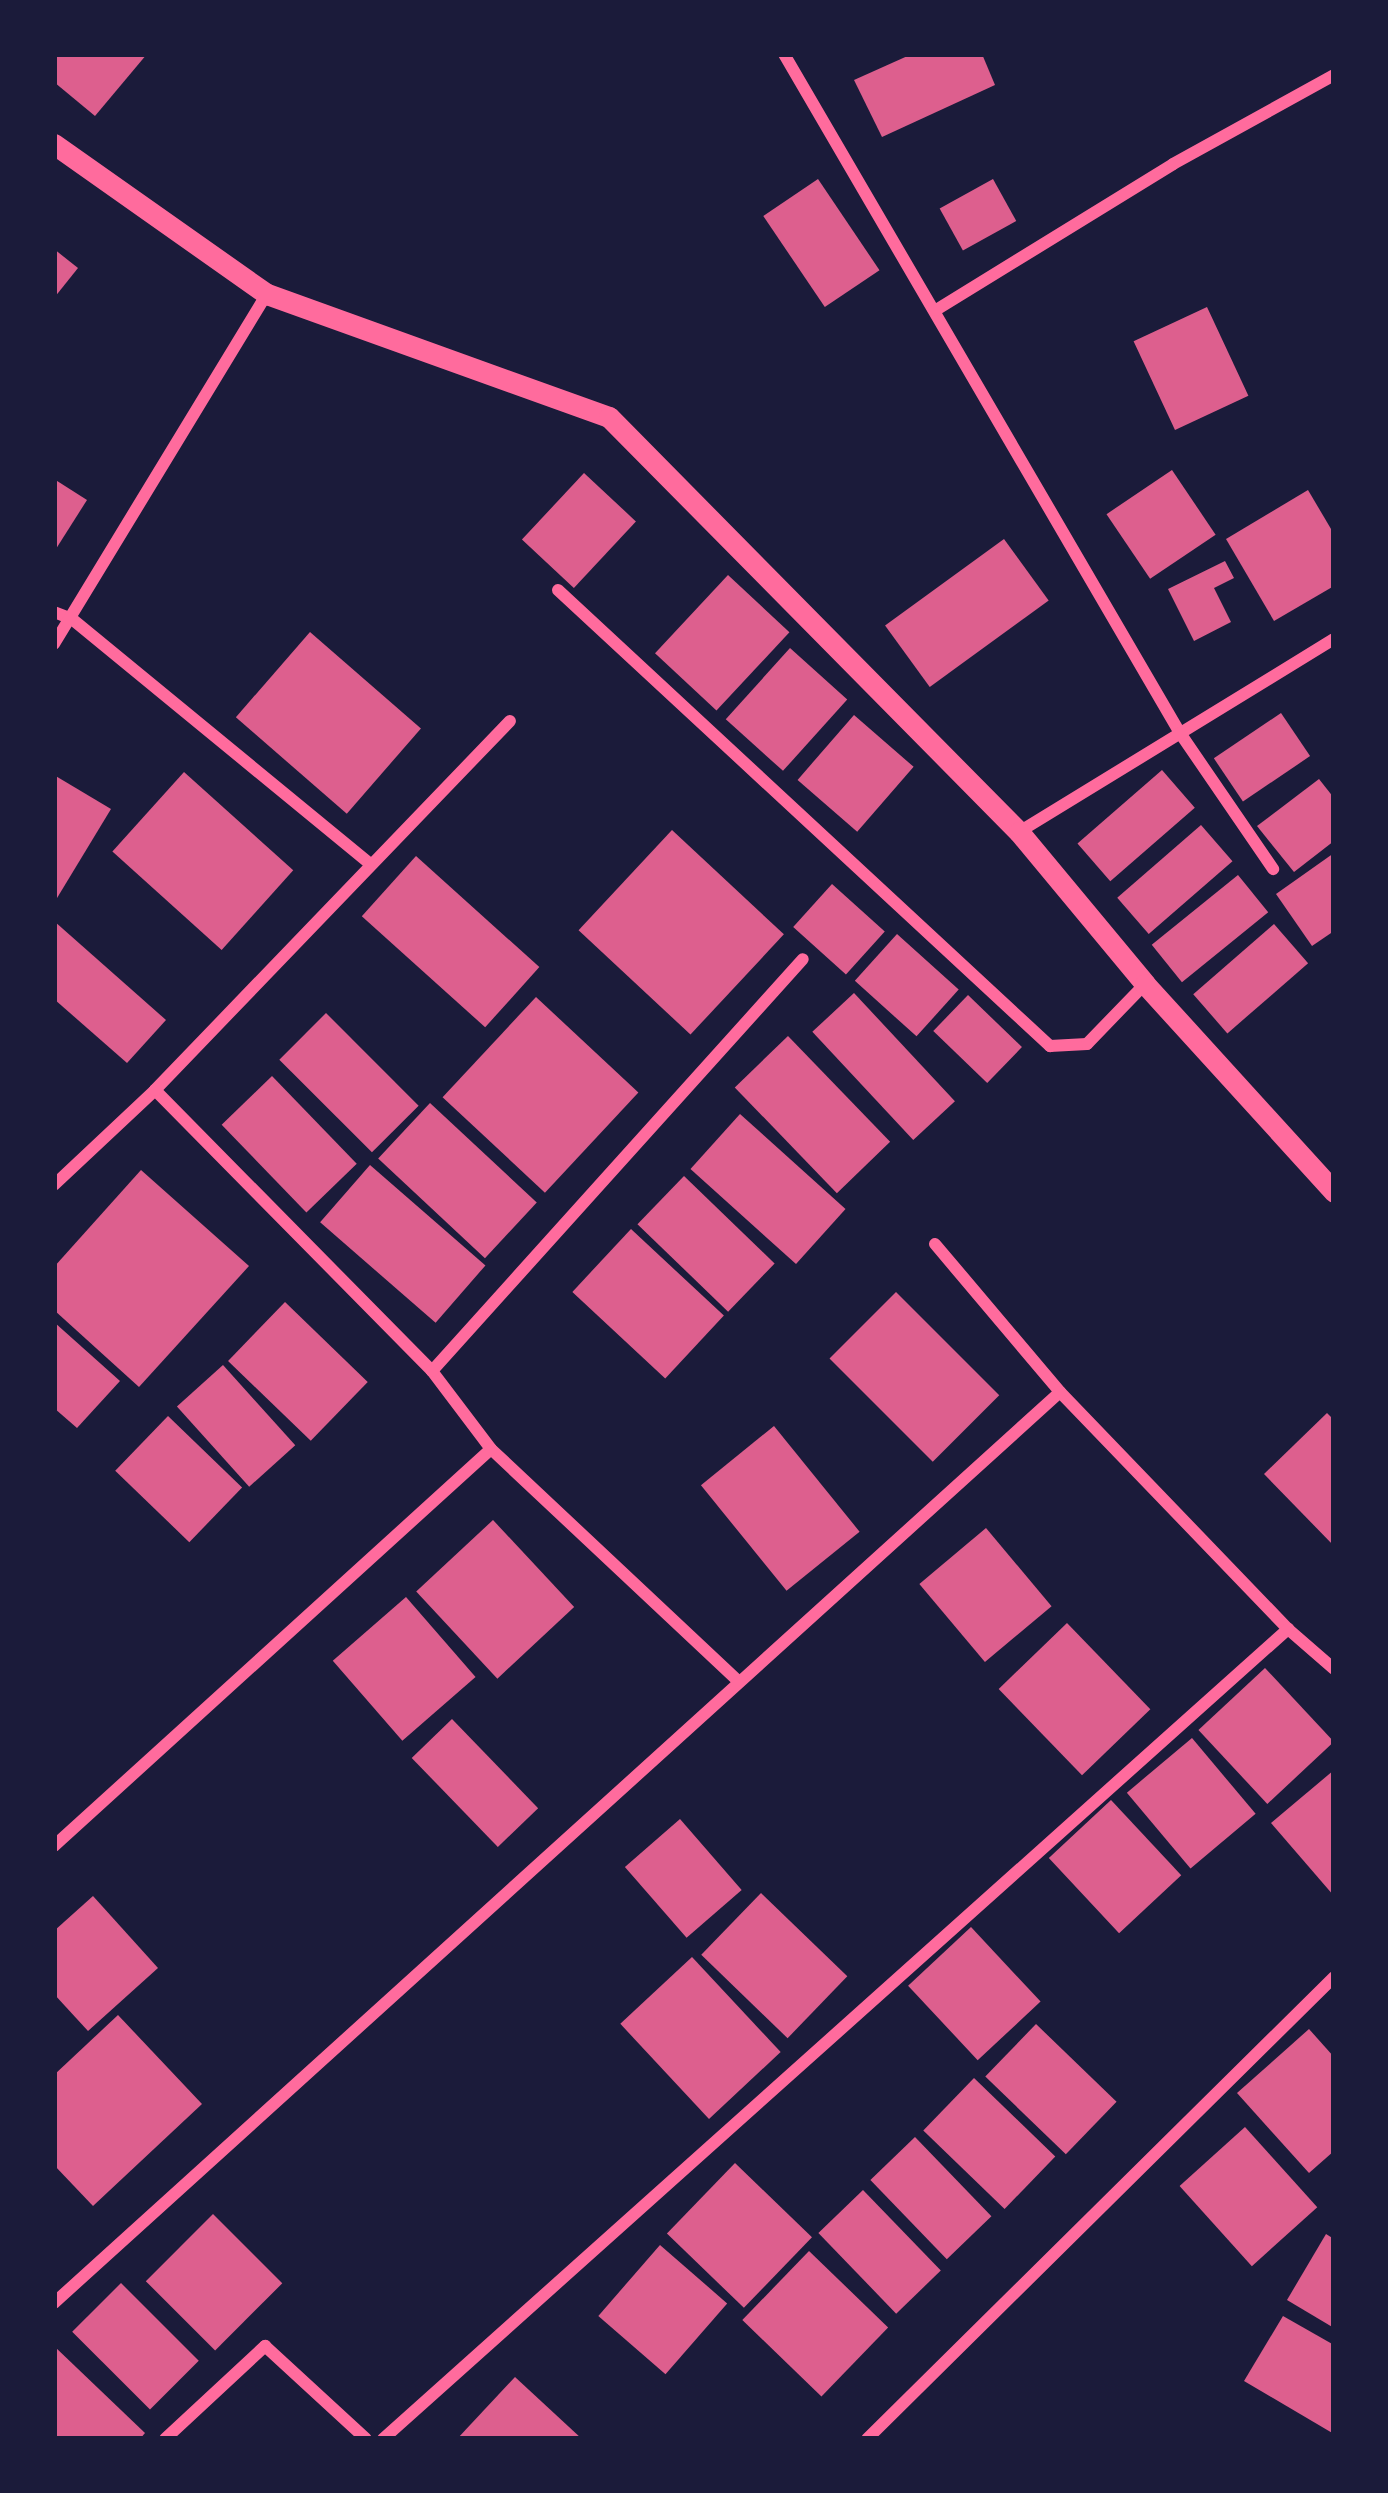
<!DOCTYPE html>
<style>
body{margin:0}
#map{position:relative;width:1388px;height:2493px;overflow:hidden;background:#1b1b3a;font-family:"Asap Condensed",sans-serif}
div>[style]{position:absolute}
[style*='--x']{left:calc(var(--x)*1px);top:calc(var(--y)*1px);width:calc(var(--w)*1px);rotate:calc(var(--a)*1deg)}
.building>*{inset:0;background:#dd5f8e;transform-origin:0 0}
.minor>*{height:12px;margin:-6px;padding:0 6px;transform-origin:6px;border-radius:6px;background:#ff6b9d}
.tertiary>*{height:21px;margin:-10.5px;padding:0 10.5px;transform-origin:10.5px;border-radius:10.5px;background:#ff6b9d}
span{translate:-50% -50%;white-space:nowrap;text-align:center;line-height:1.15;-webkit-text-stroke:12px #1b1b3a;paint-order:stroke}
.frame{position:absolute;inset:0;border:57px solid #1b1b3a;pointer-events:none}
</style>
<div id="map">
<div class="building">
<div style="clip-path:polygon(54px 54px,147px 54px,95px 116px,54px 82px)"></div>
<div style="clip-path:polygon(912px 54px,982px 54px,995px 85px,882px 137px,854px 80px)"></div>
<div style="left:818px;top:179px;width:110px;height:66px;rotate:56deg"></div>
<div style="left:993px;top:179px;width:48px;height:61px;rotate:61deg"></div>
<div style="clip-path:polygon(54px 249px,78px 268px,54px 298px)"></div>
<div style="left:1207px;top:307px;width:98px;height:81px;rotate:65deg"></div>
<div style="left:1172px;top:470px;width:78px;height:79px;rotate:56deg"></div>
<div style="left:584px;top:473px;width:71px;height:91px;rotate:43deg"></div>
<div style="clip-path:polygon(54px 479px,87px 500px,54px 552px)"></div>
<div style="clip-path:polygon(1308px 490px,1334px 534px,1334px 586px,1274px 621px,1226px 539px)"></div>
<div style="left:1004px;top:539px;width:76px;height:147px;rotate:54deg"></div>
<div style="clip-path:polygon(1225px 561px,1234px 578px,1214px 588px,1231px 622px,1194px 641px,1168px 589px)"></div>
<div style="left:728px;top:575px;width:84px;height:107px;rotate:43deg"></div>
<div style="left:310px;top:632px;width:147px;height:113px;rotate:41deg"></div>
<div style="left:790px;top:648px;width:77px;height:96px;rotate:42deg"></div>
<div style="left:1281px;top:713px;width:52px;height:81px;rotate:56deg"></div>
<div style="left:854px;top:715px;width:79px;height:86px;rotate:41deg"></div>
<div style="left:1162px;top:770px;width:50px;height:112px;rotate:49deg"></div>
<div style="left:184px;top:772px;width:147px;height:107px;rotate:42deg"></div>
<div style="clip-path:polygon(54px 775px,111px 809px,54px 903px)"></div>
<div style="clip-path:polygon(1319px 779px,1334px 798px,1334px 841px,1294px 872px,1257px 826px)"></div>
<div style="left:1201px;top:825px;width:48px;height:111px;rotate:49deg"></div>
<div style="left:672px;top:830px;width:153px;height:137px;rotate:43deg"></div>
<div style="clip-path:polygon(1334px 853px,1334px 931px,1312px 946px,1276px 894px)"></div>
<div style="left:416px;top:856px;width:166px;height:81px;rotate:42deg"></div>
<div style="left:1238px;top:875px;width:48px;height:111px;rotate:51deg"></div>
<div style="left:832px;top:884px;width:71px;height:58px;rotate:42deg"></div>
<div style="clip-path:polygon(54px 921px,166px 1020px,127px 1063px,54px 999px)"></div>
<div style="left:1274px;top:924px;width:52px;height:107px;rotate:49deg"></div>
<div style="left:897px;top:934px;width:83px;height:63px;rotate:42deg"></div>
<div style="left:854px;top:993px;width:148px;height:57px;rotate:47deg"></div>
<div style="left:968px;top:995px;width:75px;height:50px;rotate:44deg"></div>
<div style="left:536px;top:997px;width:140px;height:137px;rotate:43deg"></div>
<div style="left:326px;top:1013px;width:131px;height:66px;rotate:45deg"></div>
<div style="left:788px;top:1036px;width:147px;height:74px;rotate:46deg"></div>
<div style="left:272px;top:1076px;width:122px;height:70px;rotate:46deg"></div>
<div style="left:430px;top:1103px;width:146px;height:76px;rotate:43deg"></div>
<div style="left:740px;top:1114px;width:142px;height:74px;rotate:42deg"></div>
<div style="left:370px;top:1165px;width:153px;height:76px;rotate:41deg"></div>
<div style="clip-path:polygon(141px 1170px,249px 1266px,139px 1387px,54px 1310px,54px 1267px)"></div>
<div style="left:684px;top:1176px;width:126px;height:67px;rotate:44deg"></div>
<div style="left:631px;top:1229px;width:127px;height:86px;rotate:43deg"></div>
<div style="left:896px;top:1292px;width:146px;height:94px;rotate:45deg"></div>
<div style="left:285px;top:1302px;width:115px;height:82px;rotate:44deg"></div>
<div style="clip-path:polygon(54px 1322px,120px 1381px,77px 1428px,54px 1408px)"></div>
<div style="left:223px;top:1365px;width:108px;height:62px;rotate:48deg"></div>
<div style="clip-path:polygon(1327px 1413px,1334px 1420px,1334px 1546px,1264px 1474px)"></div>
<div style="left:168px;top:1416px;width:103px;height:76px;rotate:44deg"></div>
<div style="left:774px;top:1426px;width:136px;height:94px;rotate:51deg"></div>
<div style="left:493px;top:1520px;width:119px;height:105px;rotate:47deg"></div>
<div style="left:986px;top:1528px;width:102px;height:87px;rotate:50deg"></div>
<div style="left:406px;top:1597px;width:106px;height:97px;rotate:49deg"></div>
<div style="left:1067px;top:1623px;width:120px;height:95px;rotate:46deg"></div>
<div style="left:1265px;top:1668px;width:101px;height:91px;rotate:47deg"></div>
<div style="left:452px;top:1719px;width:124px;height:56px;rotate:46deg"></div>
<div style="left:1192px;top:1738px;width:99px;height:85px;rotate:50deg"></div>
<div style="clip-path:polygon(1334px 1770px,1334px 1896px,1271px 1823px)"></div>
<div style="left:1111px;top:1800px;width:103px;height:85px;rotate:47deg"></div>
<div style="left:680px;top:1819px;width:94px;height:73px;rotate:49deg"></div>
<div style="left:761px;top:1893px;width:120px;height:86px;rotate:44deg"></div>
<div style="clip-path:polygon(93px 1896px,158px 1968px,88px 2031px,54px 1994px,54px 1931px)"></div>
<div style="left:971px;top:1927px;width:102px;height:86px;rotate:47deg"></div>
<div style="left:692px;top:1957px;width:130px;height:98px;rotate:47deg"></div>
<div style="clip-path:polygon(118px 2015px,202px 2104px,93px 2206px,54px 2165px,54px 2075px)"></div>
<div style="left:1036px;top:2024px;width:112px;height:73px;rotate:44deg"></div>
<div style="clip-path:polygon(1309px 2029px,1334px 2057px,1334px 2151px,1309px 2173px,1237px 2093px)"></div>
<div style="left:974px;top:2078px;width:113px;height:73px;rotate:44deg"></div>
<div style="left:1245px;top:2127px;width:108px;height:88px;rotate:48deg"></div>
<div style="left:915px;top:2137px;width:110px;height:62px;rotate:46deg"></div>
<div style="left:735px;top:2163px;width:107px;height:98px;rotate:44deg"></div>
<div style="left:863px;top:2190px;width:112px;height:62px;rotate:46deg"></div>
<div style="left:213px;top:2214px;width:98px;height:95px;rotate:45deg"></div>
<div style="clip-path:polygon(1326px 2234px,1334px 2239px,1334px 2328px,1287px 2300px)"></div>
<div style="left:660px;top:2245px;width:89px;height:94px;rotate:41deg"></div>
<div style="left:809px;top:2251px;width:110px;height:96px;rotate:44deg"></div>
<div style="left:121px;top:2283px;width:110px;height:69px;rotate:45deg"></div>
<div style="clip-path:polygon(1283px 2316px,1334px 2345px,1334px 2434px,1244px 2381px)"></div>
<div style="clip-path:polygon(54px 2346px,145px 2433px,140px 2439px,54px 2439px)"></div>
<div style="clip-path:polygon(515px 2377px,582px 2439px,457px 2439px)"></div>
</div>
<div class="minor">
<div style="--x:784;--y:54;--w:786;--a:59.75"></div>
<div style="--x:1180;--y:733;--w:165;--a:55.6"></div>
<div style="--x:936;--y:310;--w:278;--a:-31.6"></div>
<div style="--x:1173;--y:164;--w:184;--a:-28.9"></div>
<div style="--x:558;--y:590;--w:671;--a:42.83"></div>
<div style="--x:1050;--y:1046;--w:37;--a:-3"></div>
<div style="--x:1087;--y:1044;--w:83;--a:-46"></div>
<div style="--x:54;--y:612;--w:19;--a:21"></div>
<div style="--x:72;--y:619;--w:387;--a:39.4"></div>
<div style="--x:54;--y:644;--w:410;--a:-58.7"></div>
<div style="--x:1019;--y:832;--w:369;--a:-31.5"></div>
<div style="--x:155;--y:1090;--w:395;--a:45.4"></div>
<div style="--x:432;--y:1371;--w:98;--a:52.9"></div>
<div style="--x:491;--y:1449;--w:337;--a:43.2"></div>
<div style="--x:54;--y:1185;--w:139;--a:-43.2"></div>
<div style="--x:155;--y:1090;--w:512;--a:-46.11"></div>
<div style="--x:935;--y:1244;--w:194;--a:49.8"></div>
<div style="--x:1060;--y:1392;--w:329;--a:46.1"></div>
<div style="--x:1288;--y:1629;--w:61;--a:41"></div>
<div style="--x:432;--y:1371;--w:554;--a:-48"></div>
<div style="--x:54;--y:1846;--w:590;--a:-42.25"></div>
<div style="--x:54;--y:2303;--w:1357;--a:-42.16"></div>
<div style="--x:165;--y:2439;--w:137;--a:-42.9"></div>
<div style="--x:265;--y:2346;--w:137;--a:42.6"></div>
<div style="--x:383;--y:2439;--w:1215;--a:-41.83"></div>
<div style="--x:867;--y:2439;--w:657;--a:-44.69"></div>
</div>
<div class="tertiary">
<div style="--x:54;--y:144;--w:261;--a:35.2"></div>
<div style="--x:267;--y:294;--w:363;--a:19.8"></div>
<div style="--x:609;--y:417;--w:583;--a:45.35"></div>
<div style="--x:1019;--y:832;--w:197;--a:50.3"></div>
<div style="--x:1145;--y:984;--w:281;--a:47.7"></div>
</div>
<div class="frame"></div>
</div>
